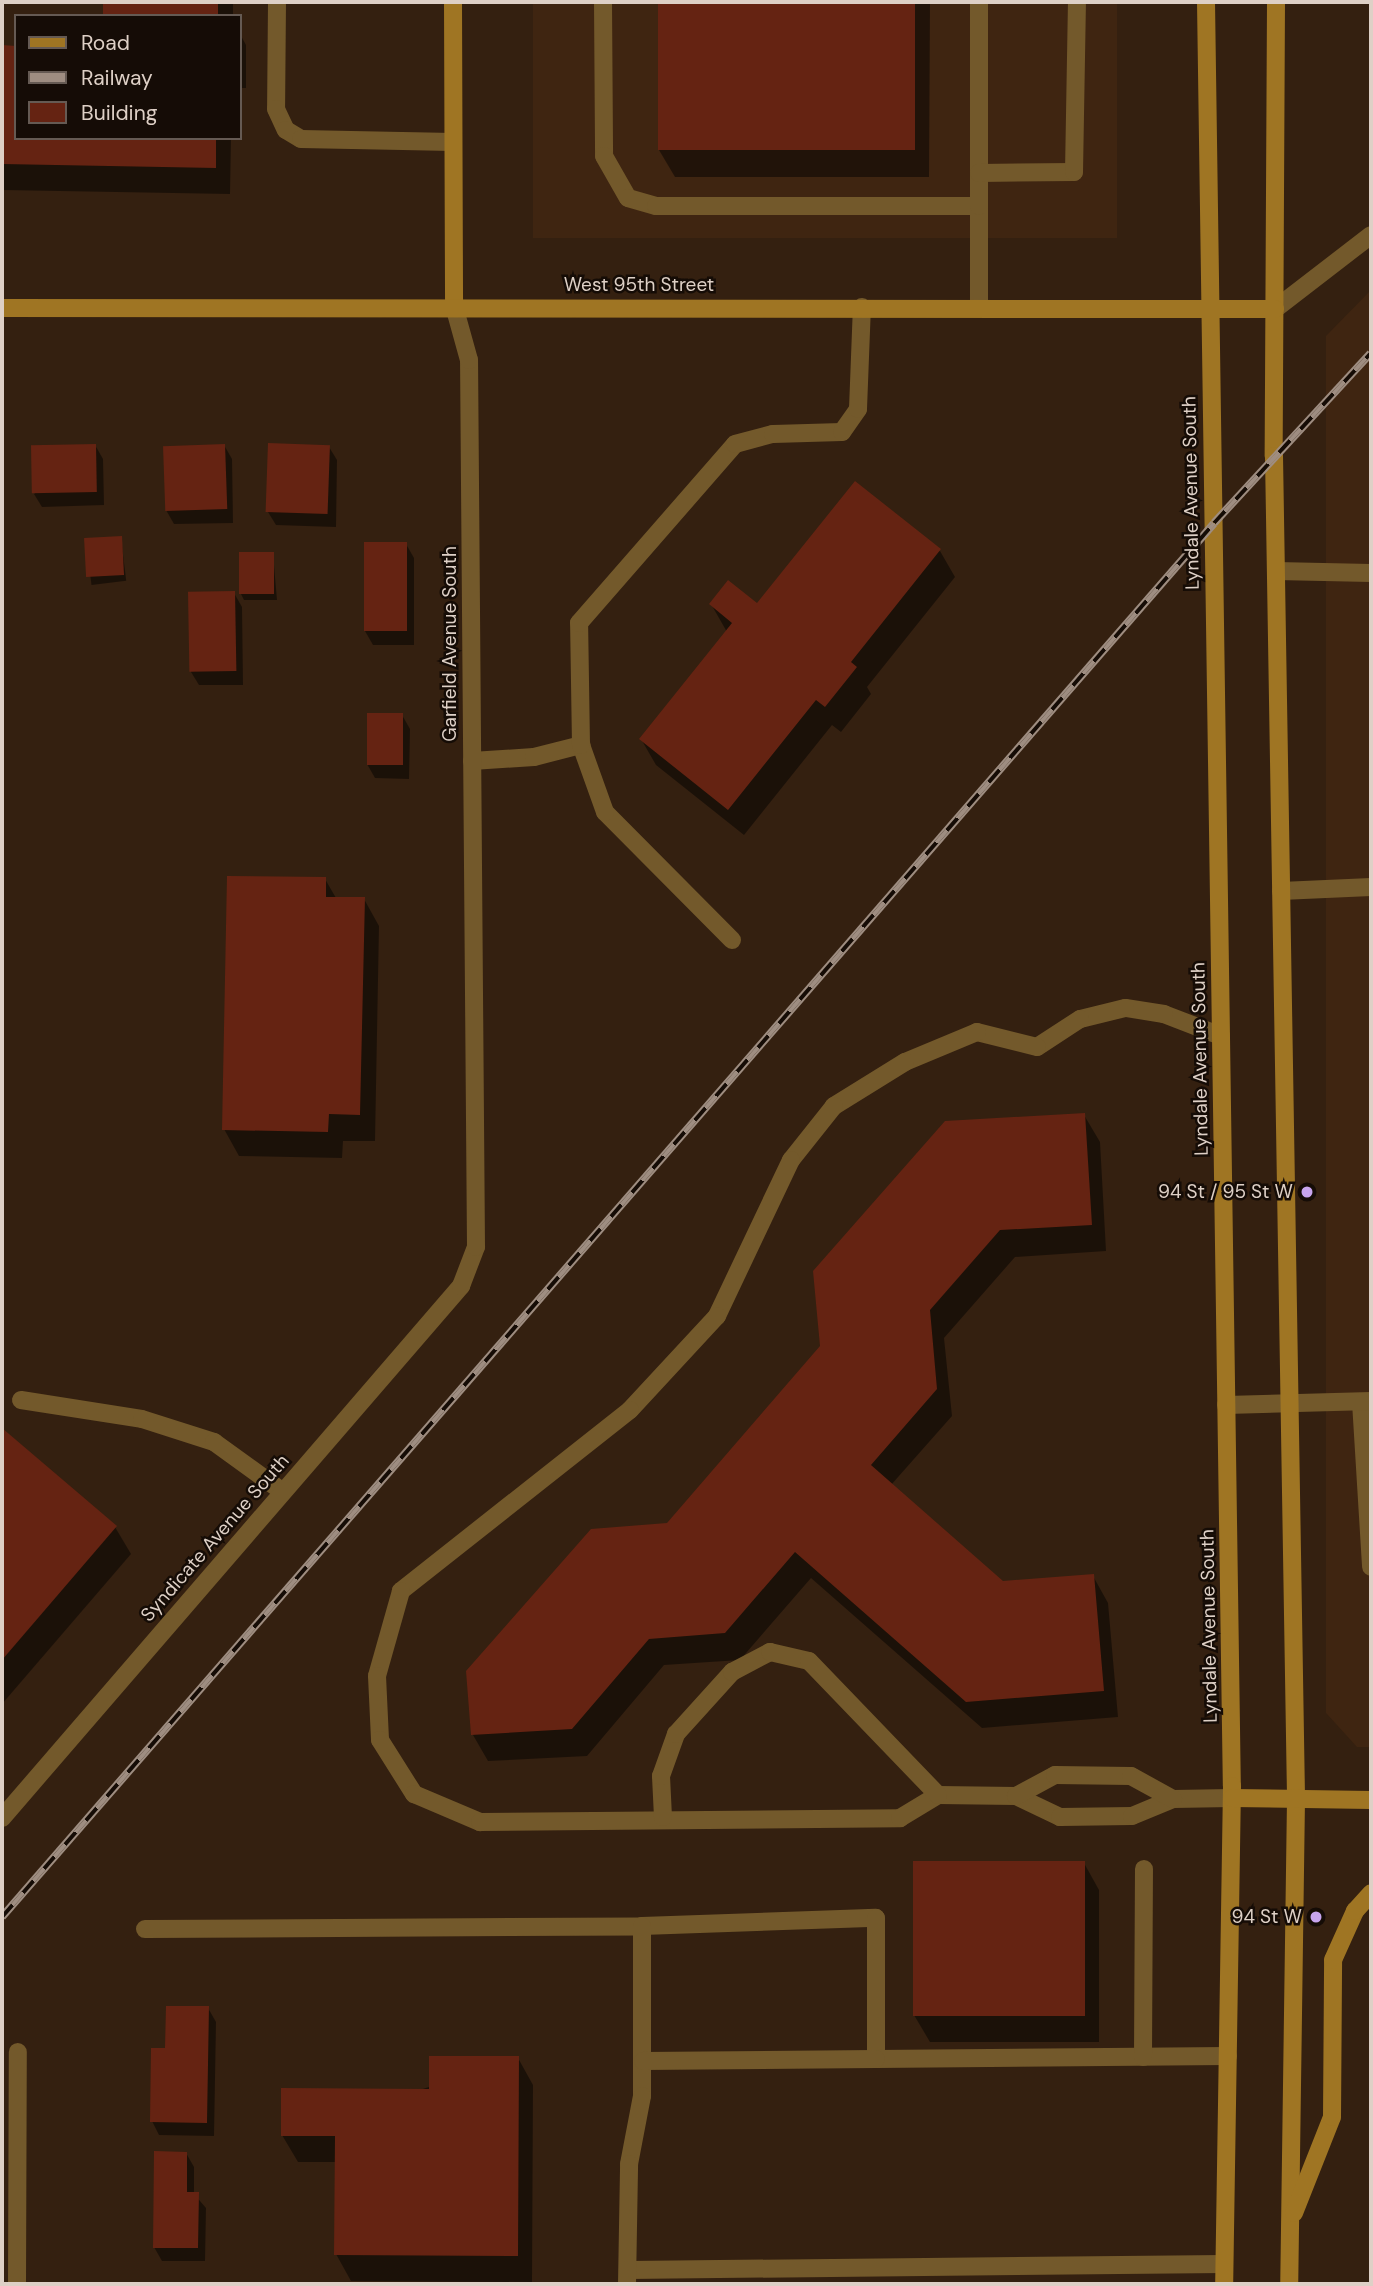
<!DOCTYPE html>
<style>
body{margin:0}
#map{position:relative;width:1373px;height:2286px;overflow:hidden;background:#342010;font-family:"DM Sans",sans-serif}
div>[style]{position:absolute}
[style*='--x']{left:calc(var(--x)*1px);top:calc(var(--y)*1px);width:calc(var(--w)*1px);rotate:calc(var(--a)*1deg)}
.built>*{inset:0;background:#3f2511;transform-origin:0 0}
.shadow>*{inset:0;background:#0007;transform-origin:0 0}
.building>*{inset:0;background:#652312;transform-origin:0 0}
.lane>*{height:18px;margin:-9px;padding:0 9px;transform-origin:9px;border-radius:9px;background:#73592b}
.street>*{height:18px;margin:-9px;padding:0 9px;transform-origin:9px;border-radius:9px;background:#73592b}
.secondary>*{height:18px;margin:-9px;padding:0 9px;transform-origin:9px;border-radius:9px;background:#9f7523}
.rail>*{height:8px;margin-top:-4px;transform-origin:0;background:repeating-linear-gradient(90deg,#150c06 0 16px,#9e8d81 0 32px);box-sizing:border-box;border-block:2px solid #9e8d81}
.dots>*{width:19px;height:19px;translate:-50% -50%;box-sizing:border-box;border:4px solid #150c06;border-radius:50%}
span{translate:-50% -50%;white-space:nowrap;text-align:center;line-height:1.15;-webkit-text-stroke:5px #150c06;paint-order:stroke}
.street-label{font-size:19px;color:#ded0c6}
.poi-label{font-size:19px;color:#ded0c6}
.right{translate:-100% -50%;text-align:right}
.frame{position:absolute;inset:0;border:4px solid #ded0c6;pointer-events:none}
.legend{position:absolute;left:14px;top:14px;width:228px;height:126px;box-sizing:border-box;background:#150c06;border:2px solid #655a53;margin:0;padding:9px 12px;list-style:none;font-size:21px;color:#ded0c6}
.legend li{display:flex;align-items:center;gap:14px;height:35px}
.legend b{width:35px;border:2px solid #655a53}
</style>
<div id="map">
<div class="built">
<div style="left:533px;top:2px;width:584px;height:236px"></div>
<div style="clip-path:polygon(1371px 290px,1371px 1747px,1357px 1747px,1326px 1713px,1326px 336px)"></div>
</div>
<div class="shadow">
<div style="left:104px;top:2px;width:129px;height:14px"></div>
<div style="clip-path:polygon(659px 2px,930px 2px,929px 177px,675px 177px,659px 150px)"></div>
<div style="clip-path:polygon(240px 34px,246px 45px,246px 88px,240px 88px)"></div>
<div style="clip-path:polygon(2px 47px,16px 47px,16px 138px,231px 138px,230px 194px,2px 190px)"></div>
<div style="clip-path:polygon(95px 445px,103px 459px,104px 505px,42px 507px,34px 494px)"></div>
<div style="clip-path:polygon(224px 445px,232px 459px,233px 523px,174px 524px,166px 510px)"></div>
<div style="clip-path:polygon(329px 447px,337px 460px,336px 527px,276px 525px,268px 512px)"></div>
<div style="left:121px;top:538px;width:43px;height:35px;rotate:83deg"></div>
<div style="clip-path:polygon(406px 544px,414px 558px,414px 645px,373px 645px,365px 631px)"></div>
<div style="clip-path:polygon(940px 551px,955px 577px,867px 687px,871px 694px,841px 732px,832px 725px,744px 835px,656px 765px,641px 739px,727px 632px,711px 604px,757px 605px)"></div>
<div style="clip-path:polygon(273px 554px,277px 600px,244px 600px,241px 594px)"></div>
<div style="clip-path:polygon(234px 593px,242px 607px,243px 685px,199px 685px,191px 672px)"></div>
<div style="clip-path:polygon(402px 715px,410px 729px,409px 779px,375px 778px,367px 764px)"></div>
<div style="clip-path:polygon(325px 879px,336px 898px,364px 899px,379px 926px,375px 1141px,343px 1141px,342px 1158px,239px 1156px,224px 1129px)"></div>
<div style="clip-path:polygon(1084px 1115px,1100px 1142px,1106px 1251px,1015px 1257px,944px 1338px,952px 1416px,891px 1485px,1002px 1583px,1093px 1576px,1108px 1603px,1118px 1717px,982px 1728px,811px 1578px,740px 1660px,664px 1665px,587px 1756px,488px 1761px,473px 1735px)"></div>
<div style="clip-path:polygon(3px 1431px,115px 1527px,131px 1554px,2px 1704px)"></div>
<div style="clip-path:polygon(1084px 1863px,1099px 1890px,1099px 2042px,930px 2042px,914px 2015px)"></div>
<div style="clip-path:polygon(208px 2008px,216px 2022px,214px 2136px,159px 2135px,152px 2121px,167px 2050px)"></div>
<div style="clip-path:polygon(518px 2058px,533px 2085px,532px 2282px,351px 2281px,336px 2254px,336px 2162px,298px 2162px,282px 2135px)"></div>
<div style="clip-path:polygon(186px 2153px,194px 2167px,194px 2194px,206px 2208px,205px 2261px,162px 2261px,154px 2247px)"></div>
</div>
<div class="building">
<div style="left:103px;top:2px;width:115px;height:14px"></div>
<div style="left:658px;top:2px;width:257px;height:148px"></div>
<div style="clip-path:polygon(2px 45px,16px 46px,16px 138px,216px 138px,216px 168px,2px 164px)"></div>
<div style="left:268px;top:443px;width:62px;height:69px;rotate:2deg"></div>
<div style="left:96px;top:444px;width:48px;height:65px;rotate:89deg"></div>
<div style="left:225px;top:444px;width:65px;height:62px;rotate:88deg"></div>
<div style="clip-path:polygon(855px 481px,941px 549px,851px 662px,857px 667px,825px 707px,816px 700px,728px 810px,639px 739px,732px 623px,709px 604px,728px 580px,757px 603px)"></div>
<div style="left:122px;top:536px;width:39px;height:38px;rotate:87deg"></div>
<div style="left:364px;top:542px;width:43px;height:89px"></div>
<div style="left:239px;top:552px;width:35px;height:42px"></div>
<div style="left:235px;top:591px;width:80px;height:47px;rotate:89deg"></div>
<div style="left:367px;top:713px;width:36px;height:52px"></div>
<div style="clip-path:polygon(227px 876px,326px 877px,326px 897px,365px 897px,360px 1115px,329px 1114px,328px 1132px,222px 1130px)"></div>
<div style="clip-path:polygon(1085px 1113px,1092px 1225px,1000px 1230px,930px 1310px,937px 1389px,871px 1465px,1003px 1581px,1094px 1574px,1104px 1691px,966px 1702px,795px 1552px,725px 1633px,649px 1639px,572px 1729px,471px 1735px,466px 1671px,591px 1529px,667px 1523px,820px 1346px,813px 1271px,945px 1121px)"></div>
<div style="clip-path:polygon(2px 1428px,117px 1526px,2px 1660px)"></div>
<div style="left:913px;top:1861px;width:172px;height:155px"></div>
<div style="clip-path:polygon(166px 2006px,209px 2006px,207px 2123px,150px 2122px,151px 2048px,165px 2048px)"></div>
<div style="clip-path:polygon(429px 2056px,519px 2056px,518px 2256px,334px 2255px,335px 2136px,281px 2136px,281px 2088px,429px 2089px)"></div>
<div style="clip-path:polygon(154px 2151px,187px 2152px,187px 2192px,199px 2192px,198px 2248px,153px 2248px)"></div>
</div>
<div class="lane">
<div style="--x:277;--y:2;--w:107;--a:90.5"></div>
<div style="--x:276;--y:109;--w:23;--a:65"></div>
<div style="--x:286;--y:130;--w:17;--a:31"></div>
<div style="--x:301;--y:139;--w:152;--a:1.1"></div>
<div style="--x:603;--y:2;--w:154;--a:89.6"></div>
<div style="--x:604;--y:156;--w:48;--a:60.3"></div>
<div style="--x:628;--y:198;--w:29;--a:16"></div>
<div style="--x:656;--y:206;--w:323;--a:0"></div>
<div style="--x:979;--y:206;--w:102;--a:90"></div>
<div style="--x:979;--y:2;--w:204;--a:90"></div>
<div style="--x:979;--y:173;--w:95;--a:-0.6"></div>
<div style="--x:1074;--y:172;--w:170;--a:-89"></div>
<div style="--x:1275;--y:309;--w:121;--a:-37.6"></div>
<div style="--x:1276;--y:571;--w:95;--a:1.2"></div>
<div style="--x:472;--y:761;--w:62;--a:-3.7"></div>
<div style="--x:534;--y:757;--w:49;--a:-14.3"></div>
<div style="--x:1281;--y:891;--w:90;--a:-2.5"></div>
<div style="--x:732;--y:940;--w:180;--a:-134.8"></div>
<div style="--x:605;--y:812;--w:71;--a:-109.7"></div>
<div style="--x:581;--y:745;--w:122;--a:-90.9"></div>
<div style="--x:579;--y:623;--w:237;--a:-48.9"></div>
<div style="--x:735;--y:444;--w:39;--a:-15"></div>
<div style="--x:773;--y:434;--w:69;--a:-1.7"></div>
<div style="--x:842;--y:432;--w:28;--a:-55"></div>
<div style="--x:858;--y:409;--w:102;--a:-87.8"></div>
<div style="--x:1221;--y:1036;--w:61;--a:-158.9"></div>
<div style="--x:1164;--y:1014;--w:39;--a:-171"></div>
<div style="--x:1125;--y:1008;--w:46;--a:166.3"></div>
<div style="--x:1080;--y:1019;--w:51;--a:146.9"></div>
<div style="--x:1037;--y:1047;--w:62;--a:-166"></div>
<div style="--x:977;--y:1032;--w:78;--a:157.4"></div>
<div style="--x:905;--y:1062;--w:84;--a:148.2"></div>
<div style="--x:834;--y:1106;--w:69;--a:128.5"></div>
<div style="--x:791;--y:1160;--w:173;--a:115.4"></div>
<div style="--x:717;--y:1316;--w:128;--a:132.8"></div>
<div style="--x:630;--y:1410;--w:292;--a:141.7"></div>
<div style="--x:401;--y:1591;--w:88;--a:105.8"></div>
<div style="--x:377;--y:1676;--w:64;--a:87.3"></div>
<div style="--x:380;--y:1740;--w:64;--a:57.8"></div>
<div style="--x:414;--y:1794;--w:72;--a:23"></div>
<div style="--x:480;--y:1822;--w:420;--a:-0.5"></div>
<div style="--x:900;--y:1818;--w:44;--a:-31.2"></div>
<div style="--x:938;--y:1795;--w:78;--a:0.7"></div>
<div style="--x:1016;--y:1796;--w:49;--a:25.5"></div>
<div style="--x:1060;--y:1817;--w:72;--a:-0.8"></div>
<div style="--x:1132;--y:1816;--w:44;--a:-22.5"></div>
<div style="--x:1173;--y:1799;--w:59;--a:-1"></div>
<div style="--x:21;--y:1400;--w:122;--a:8.9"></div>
<div style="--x:142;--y:1419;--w:76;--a:17.7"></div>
<div style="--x:214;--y:1442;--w:85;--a:35.9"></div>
<div style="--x:1361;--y:1402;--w:165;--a:86.5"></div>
<div style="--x:1226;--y:1405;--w:145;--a:-1.6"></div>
<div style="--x:1016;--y:1796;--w:44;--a:-28.3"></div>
<div style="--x:1055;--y:1775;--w:76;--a:0.8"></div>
<div style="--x:1131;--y:1776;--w:48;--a:28.7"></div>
<div style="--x:663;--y:1817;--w:41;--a:-92.8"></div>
<div style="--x:661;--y:1776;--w:45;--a:-70.3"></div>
<div style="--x:676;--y:1734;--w:84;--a:-47.9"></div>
<div style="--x:732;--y:1672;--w:43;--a:-27.8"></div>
<div style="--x:770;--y:1652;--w:40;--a:13"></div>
<div style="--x:809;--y:1661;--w:186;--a:46.1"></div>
<div style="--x:642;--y:1926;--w:234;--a:-2"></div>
<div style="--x:876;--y:1918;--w:141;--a:90"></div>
<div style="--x:876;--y:2059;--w:352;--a:-0.5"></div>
<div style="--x:145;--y:1929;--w:497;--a:-0.3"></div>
<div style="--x:642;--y:1926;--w:170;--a:90"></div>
<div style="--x:642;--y:2096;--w:69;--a:100.8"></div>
<div style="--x:1143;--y:2057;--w:188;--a:-89.7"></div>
<div style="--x:643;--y:2061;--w:233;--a:-0.5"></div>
<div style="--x:628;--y:2270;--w:596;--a:-0.58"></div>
</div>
<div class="street">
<div style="--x:2;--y:1818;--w:703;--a:-49.21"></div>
<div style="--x:461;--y:1286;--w:42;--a:-69"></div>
<div style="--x:476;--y:1247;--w:887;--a:-90.45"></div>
<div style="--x:469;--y:360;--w:56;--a:-105.5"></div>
<div style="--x:17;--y:2284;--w:232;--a:-89.8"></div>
<div style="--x:627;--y:2284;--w:120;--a:-89"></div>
</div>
<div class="secondary">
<div style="--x:453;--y:2;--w:304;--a:89.8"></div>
<div style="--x:1206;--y:2;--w:1784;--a:89.17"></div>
<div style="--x:1232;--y:1786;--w:498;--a:90.9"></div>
<div style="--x:1276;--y:2;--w:454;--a:90.3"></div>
<div style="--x:1274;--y:456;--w:1343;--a:89.06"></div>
<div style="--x:1296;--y:1799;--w:485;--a:90.8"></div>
<div style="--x:2;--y:308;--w:1273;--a:0.05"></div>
<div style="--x:1232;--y:1798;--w:139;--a:0.8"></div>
<div style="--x:1294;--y:2213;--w:103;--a:-68.4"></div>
<div style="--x:1332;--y:2117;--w:157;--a:-89.6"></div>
<div style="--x:1333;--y:1960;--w:54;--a:-65.8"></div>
<div style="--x:1355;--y:1911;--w:24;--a:-48"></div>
</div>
<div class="rail">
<div style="--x:2;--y:1917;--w:1847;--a:-48.99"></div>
<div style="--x:1214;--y:523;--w:231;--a:-47.3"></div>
</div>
<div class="dots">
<div style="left:1307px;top:1192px;background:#c8a5ee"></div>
<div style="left:1316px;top:1917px;background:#c8a5ee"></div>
</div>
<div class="street-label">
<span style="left:639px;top:285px">West 95th Street</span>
<span style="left:1191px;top:493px;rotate:-91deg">Lyndale Avenue South</span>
<span style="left:450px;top:644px;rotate:-90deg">Garfield Avenue South</span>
<span style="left:1200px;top:1059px;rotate:-91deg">Lyndale Avenue South</span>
<span style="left:215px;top:1538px;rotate:-49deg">Syndicate Avenue South</span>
<span style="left:1209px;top:1626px;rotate:-91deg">Lyndale Avenue South</span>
</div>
<div class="poi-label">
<span class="right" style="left:1293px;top:1192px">94 St / 95 St W</span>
<span class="right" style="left:1302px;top:1917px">94 St W</span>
</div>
<div class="frame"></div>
<ul class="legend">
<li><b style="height:9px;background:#9f7523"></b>Road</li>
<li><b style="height:9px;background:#9e8d81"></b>Railway</li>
<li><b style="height:19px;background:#652312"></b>Building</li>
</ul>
</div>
